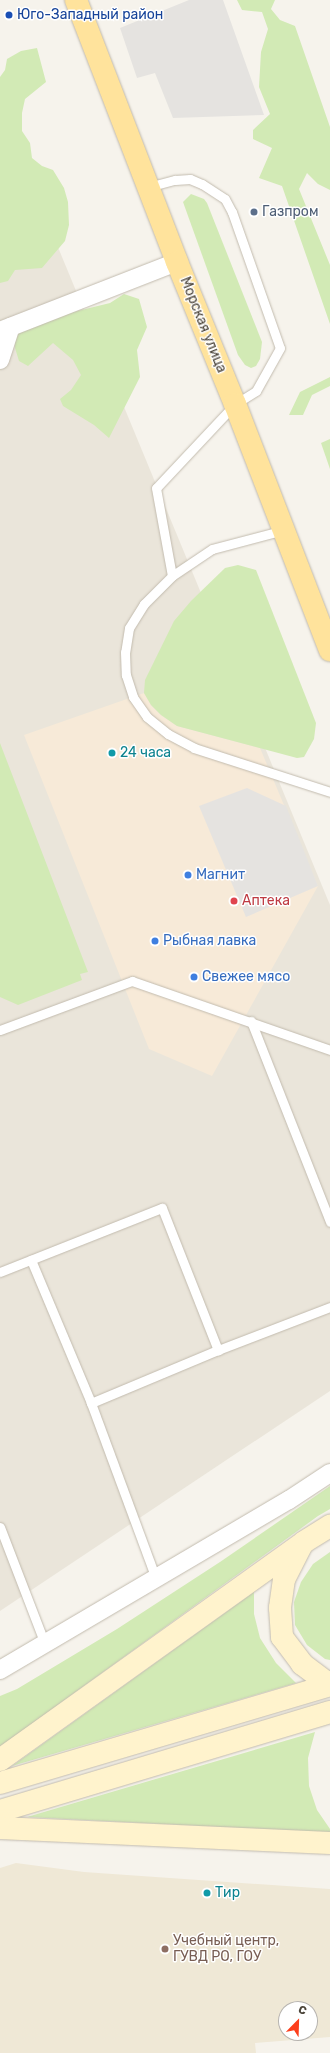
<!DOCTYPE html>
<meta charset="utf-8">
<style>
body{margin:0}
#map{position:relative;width:330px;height:2053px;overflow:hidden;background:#f6f3ec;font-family:Rubik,sans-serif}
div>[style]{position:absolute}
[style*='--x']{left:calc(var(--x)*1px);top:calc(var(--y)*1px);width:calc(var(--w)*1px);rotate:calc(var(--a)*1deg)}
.residential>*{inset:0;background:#eae5da}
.commercial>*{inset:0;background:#f7ead8}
.education>*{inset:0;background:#efe8d6}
.green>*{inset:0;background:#d2eab5}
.parking>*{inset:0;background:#e5e3e0}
.roads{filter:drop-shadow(0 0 1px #c2bbae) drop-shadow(0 0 1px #c2bbae)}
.lane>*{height:9px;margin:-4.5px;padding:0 4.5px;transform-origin:4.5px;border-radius:4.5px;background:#fff}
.street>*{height:18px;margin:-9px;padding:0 9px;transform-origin:9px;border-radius:9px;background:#fff}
.secondary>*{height:22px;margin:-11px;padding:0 11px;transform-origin:11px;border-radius:11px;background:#fff3cd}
.primary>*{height:22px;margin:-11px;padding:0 11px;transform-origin:11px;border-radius:11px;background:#ffe39c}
.dots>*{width:11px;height:11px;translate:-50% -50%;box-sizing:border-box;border:2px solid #fff;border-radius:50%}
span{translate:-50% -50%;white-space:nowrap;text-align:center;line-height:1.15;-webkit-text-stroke:3px #fff;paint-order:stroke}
.transit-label{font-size:14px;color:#164399}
.left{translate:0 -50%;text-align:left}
.service-label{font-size:14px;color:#4e5e75}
.street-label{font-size:14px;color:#4b4439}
.culture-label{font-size:14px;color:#0d838f}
.shop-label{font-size:14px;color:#366cbe}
.health-label{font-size:14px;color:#be3a42}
.education-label{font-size:14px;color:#785e54}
.north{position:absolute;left:278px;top:2001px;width:40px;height:40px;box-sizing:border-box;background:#fff;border:1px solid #b7b4b0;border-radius:50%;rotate:23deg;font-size:11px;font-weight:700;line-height:16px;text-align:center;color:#4b4439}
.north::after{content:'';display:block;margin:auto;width:14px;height:18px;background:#fc3f1d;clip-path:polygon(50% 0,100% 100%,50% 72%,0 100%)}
</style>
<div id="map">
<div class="residential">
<div style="clip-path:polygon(0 107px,330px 905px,330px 1391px,0 1611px)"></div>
</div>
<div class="commercial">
<div style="clip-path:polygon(144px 693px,151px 705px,161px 715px,177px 726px,260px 748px,318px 886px,212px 1076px,149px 1049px,24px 735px)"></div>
</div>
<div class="education">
<div style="clip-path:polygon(evenodd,16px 1863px,84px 1872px,330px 1889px,330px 2037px,255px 2043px,256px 2053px,0 2053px,0 1868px,16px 1863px,286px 2009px,310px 2009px,310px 2033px,286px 2033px,286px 2009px)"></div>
</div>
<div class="green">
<div style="clip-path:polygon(237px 0,275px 0,271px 9px,280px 20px,295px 26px,330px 127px,330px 190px,318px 184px,307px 173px,299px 189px,330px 265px,330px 324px,282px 186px,259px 178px,272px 148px,253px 139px,253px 130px,270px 114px,259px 87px,261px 52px,268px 29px,262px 12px,242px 10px)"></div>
<div style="clip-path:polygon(37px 48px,46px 82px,25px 99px,22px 113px,22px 131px,30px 143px,32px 158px,42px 166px,53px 170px,64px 188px,68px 202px,69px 225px,65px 241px,42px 268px,15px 270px,8px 281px,0 283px,0 77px,5px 70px,7px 59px,21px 51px)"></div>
<div style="clip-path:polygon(191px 194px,204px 199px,207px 203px,262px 342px,260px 359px,256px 366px,251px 368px,245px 365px,238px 355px,183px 202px)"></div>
<div style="clip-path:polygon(124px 294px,139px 299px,147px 327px,137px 350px,140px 377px,109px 438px,94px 425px,63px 406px,60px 399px,71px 390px,81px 375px,73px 360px,53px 343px,28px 366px,19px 361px,15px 348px,14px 333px,61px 315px,110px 303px)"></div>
<div style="clip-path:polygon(330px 377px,330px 386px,312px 395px,303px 415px,289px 415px,300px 392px)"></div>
<div style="clip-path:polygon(330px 439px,330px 469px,321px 443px)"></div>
<div style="clip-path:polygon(238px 565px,256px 570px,316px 723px,314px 739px,304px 757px,297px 758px,177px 726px,161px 715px,151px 705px,144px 693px,145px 680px,174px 621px,191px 601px,225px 568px)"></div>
<div style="clip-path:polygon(0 743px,88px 972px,80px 974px,82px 980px,18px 1005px,0 997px)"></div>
<div style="clip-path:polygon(330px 1486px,330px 1509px,318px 1516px,0 1747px,0 1696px,17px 1689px,117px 1629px,220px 1562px)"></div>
<div style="clip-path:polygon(330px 1552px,330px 1660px,325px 1659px,307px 1645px,295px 1625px,294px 1602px,301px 1582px,313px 1564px)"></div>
<div style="clip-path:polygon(254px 1592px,254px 1614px,260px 1638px,276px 1663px,296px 1683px,12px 1766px)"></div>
<div style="clip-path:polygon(315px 1732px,308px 1758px,309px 1786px,317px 1810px,330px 1829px,330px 1833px,27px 1817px)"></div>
</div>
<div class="parking">
<div style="clip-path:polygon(189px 0,223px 0,264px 115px,173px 118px,155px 73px,137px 78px,120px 28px)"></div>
<div style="clip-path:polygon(247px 788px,286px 806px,318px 886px,246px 917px,199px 806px)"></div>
</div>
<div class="roads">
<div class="lane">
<div style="--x:148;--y:187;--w:28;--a:-15"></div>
<div style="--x:175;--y:180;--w:15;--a:-4"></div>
<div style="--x:190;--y:179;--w:13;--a:23"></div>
<div style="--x:202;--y:184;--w:27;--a:33"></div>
<div style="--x:225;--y:199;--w:15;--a:62"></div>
<div style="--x:232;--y:212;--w:144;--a:70.6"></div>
<div style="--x:280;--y:348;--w:49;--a:119.2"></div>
<div style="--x:256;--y:391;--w:25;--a:148"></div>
<div style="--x:235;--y:404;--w:115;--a:133.2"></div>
<div style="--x:156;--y:488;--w:89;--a:79.7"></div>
<div style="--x:284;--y:530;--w:74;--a:165.2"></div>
<div style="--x:212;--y:549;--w:48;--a:146"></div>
<div style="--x:172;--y:576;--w:40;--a:135"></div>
<div style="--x:144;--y:604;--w:28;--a:122"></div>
<div style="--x:129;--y:628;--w:24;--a:99"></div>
<div style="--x:125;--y:652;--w:23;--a:88"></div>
<div style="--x:126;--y:675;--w:23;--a:72"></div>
<div style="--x:133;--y:697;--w:24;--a:55"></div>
<div style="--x:147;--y:717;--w:27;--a:39"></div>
<div style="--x:168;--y:734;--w:30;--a:28"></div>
<div style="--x:194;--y:748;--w:143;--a:17.9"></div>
<div style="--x:251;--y:1021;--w:216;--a:68.5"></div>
<div style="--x:0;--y:1030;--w:141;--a:-20.4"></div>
<div style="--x:132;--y:981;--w:210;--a:19.2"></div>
<div style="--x:31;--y:1260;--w:155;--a:67.2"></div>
<div style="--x:91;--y:1403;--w:188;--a:69.7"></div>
<div style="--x:0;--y:1272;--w:174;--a:-21.6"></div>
<div style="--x:162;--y:1208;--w:153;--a:68.5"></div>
<div style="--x:218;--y:1350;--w:120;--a:-21"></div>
<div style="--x:91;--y:1403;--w:138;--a:-22.7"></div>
<div style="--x:0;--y:1527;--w:125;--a:69"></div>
</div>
<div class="street">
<div style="--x:0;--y:331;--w:190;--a:-21.3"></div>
<div style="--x:0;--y:360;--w:35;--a:-72"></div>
<div style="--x:0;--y:1670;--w:335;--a:-30.5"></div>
<div style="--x:289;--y:1500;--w:49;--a:-33.4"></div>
</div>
<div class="secondary">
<div style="--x:301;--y:1546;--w:37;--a:117"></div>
<div style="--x:284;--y:1579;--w:29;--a:98"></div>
<div style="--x:280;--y:1608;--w:29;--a:86"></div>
<div style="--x:282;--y:1637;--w:34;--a:53"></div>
<div style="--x:302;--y:1664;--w:30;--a:37"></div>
<div style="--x:326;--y:1682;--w:4;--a:0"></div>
<div style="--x:0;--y:1760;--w:374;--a:-35.6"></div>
<div style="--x:304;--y:1542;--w:31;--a:-32"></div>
<div style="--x:0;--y:1783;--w:344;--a:-16.5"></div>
<div style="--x:0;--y:1811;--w:345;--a:-16.7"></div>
<div style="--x:0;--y:1828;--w:330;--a:2.6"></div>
</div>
<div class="primary">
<div style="--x:76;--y:0;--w:281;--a:68.9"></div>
<div style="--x:177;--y:262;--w:153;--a:67.8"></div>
<div style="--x:235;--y:404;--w:264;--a:68.9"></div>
</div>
</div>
<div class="dots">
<div style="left:9px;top:15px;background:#1a4fb4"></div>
<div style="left:254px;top:212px;background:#5c6f8a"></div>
<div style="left:112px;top:753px;background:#0f9aa8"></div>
<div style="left:188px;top:875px;background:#3f7fe0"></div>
<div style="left:234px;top:901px;background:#e0444e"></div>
<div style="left:155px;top:941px;background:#3f7fe0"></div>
<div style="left:194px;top:977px;background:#3f7fe0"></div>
<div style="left:207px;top:1893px;background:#0f9aa8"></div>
<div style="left:165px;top:1949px;background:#8d6e63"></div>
</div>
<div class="transit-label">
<span class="left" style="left:17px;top:15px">Юго-Западный район</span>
</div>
<div class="service-label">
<span class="left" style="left:262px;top:212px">Газпром</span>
</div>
<div class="street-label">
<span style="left:203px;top:325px;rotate:68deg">Морская улица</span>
</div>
<div class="culture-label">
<span class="left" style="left:120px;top:753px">24 часа</span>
<span class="left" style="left:215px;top:1893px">Тир</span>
</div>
<div class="shop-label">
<span class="left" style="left:196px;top:875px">Магнит</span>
<span class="left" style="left:163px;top:941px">Рыбная лавка</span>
<span class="left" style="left:202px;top:977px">Свежее мясо</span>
</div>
<div class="health-label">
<span class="left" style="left:242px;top:901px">Аптека</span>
</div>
<div class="education-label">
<span class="left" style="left:173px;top:1949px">Учебный центр,<br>ГУВД РО, ГОУ</span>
</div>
<div class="north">С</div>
</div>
